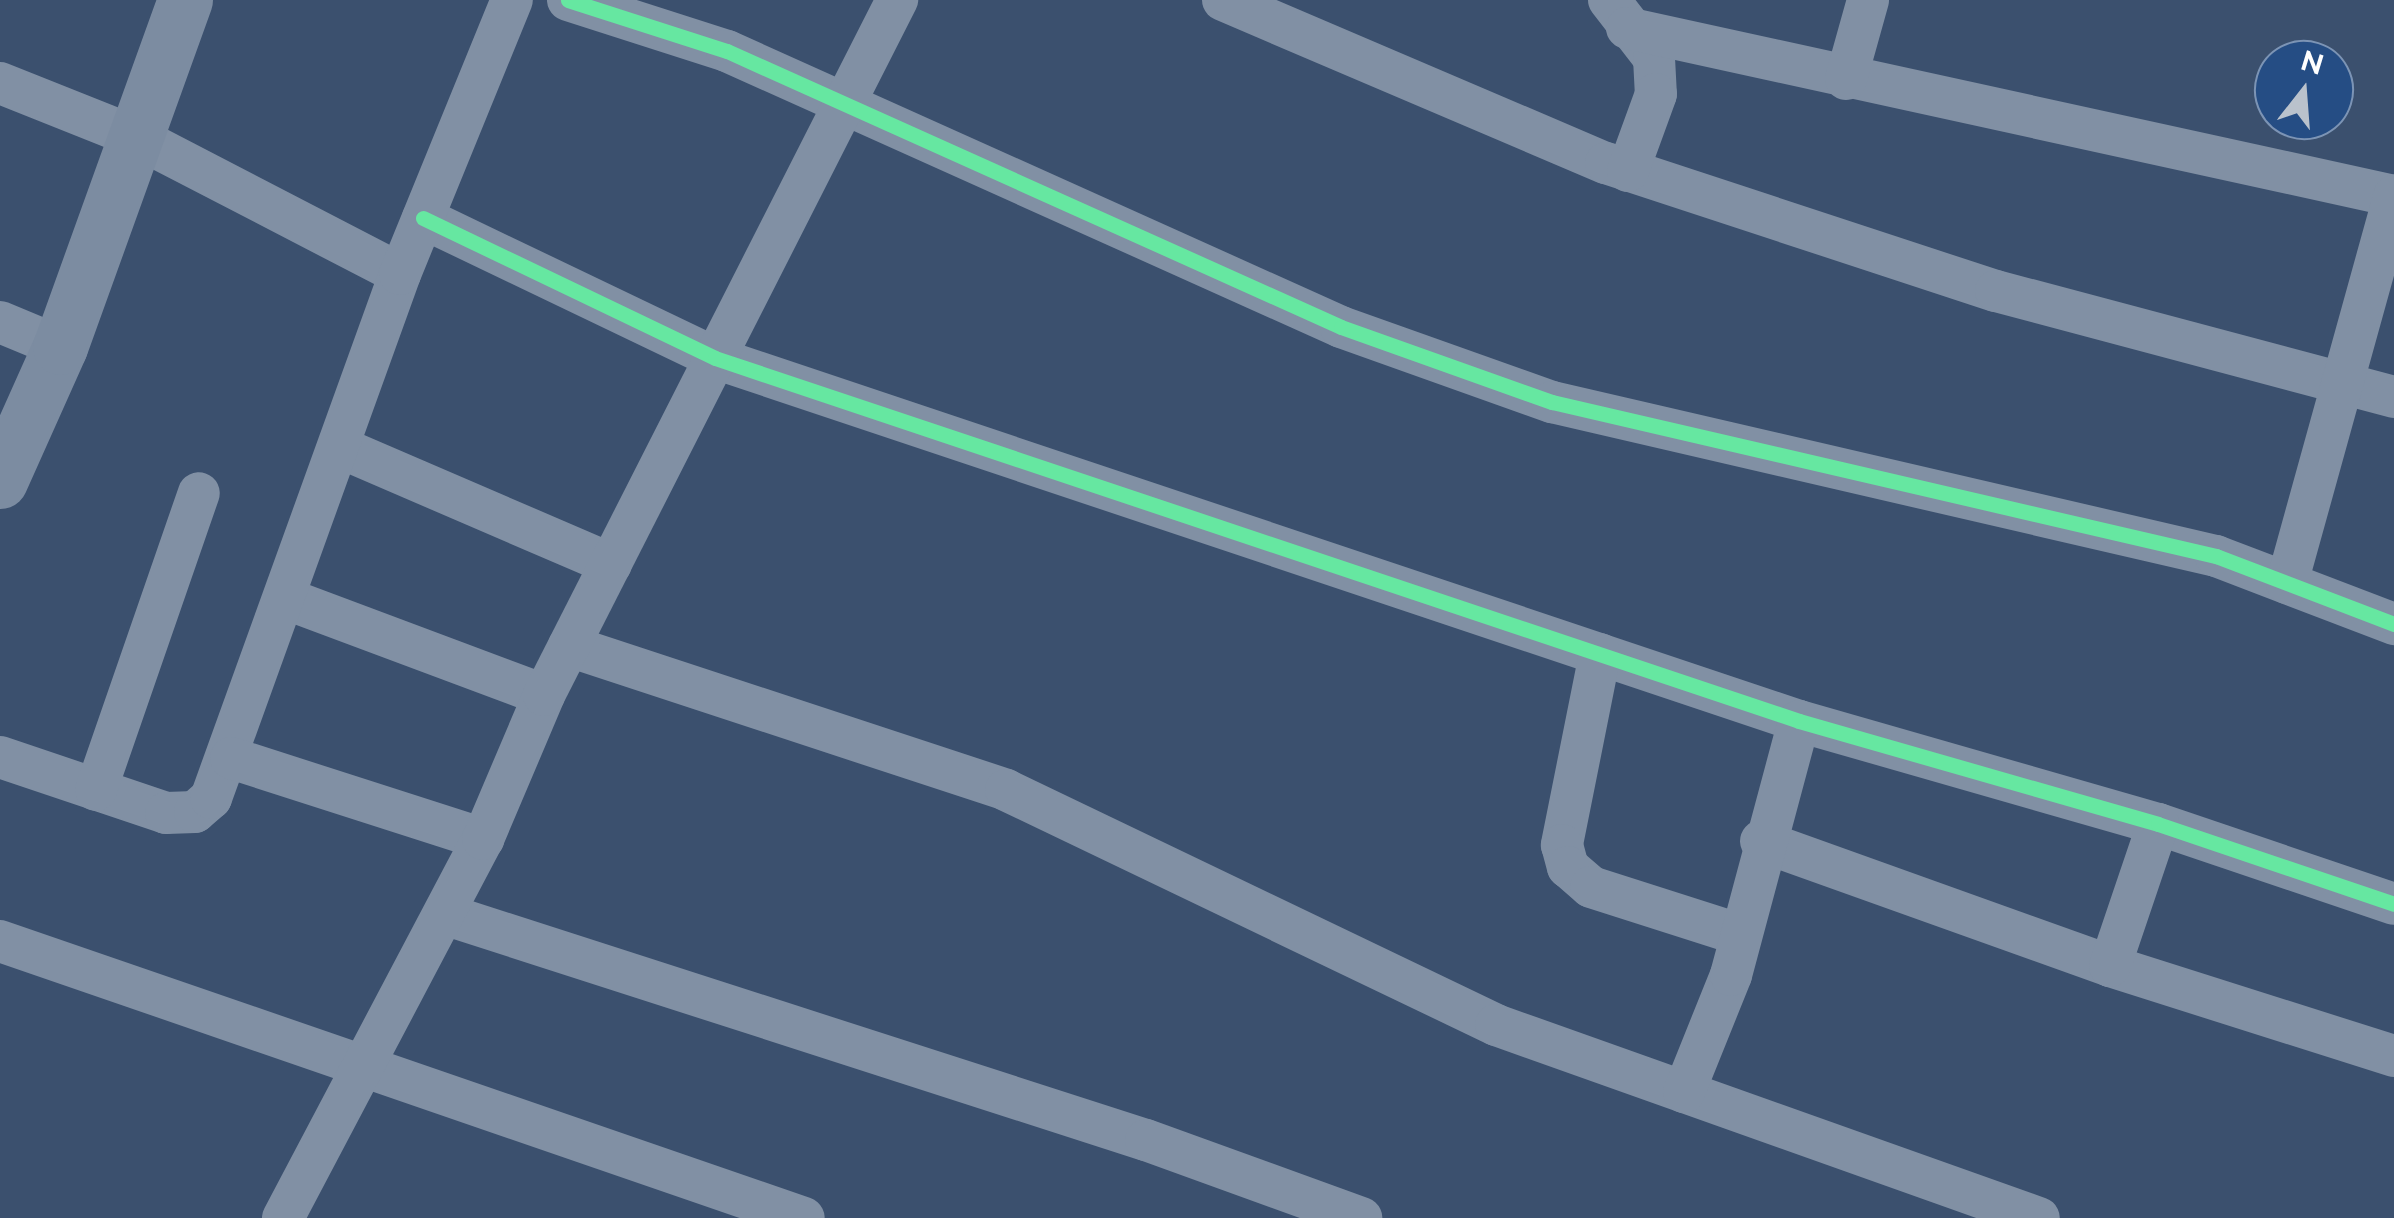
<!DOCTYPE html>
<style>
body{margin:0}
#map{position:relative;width:2394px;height:1218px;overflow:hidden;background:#3b506e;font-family:Raleway,sans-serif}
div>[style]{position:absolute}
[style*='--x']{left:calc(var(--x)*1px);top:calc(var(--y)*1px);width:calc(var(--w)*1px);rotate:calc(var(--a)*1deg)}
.street>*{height:42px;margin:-21px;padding:0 21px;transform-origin:21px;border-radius:21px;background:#8190a4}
.secondary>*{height:55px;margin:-27.5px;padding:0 27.5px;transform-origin:27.5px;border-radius:27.5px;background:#7c8ca1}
.cycleway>*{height:15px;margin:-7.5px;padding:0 7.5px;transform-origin:7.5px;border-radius:7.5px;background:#66e7a1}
span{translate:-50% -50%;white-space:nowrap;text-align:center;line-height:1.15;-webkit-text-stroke:9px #254d84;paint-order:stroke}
.north{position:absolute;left:2254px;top:40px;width:100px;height:100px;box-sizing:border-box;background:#254d84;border:2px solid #7c94b5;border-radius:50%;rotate:17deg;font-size:28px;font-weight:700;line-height:40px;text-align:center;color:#fff}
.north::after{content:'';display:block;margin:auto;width:35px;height:45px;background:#bac2cc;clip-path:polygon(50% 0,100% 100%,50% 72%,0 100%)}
</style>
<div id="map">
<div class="street">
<div style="--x:568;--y:0;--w:167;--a:17.8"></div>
<div style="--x:727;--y:51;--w:673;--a:24.2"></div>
<div style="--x:1341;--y:327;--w:224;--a:19.6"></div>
<div style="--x:1552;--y:402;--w:682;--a:13.06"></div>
<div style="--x:2216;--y:556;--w:191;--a:20.9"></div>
<div style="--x:1223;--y:0;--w:416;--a:23.1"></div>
<div style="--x:1606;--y:163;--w:410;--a:18.2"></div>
<div style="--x:1996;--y:291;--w:412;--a:14.9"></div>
<div style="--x:1609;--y:0;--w:73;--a:52.2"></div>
<div style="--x:1654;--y:58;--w:36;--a:87"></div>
<div style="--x:1656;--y:94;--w:82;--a:110"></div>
<div style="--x:1627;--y:28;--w:785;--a:12.35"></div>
<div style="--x:1846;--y:79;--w:82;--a:-74.4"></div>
<div style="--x:0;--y:83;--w:146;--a:21.7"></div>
<div style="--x:136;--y:137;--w:297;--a:27.4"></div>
<div style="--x:423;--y:218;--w:324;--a:25.6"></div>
<div style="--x:715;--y:358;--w:1143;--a:18.51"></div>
<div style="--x:1799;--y:721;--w:373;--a:16"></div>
<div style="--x:2158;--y:824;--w:249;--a:18.7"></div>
<div style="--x:0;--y:322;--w:65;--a:22.6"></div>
<div style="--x:339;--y:447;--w:296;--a:23.3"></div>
<div style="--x:2287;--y:583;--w:402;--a:-74.5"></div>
<div style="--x:287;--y:599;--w:274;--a:20.5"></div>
<div style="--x:569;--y:646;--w:460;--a:18.2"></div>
<div style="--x:1006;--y:790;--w:543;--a:25.62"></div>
<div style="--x:1496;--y:1025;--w:576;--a:19.57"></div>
<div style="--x:1600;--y:654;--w:195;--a:101.3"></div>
<div style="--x:1562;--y:845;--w:23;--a:75"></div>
<div style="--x:1568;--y:867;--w:30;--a:41"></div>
<div style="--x:1591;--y:887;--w:157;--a:17.7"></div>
<div style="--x:0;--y:757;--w:175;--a:18.6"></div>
<div style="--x:166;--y:813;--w:29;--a:-2"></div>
<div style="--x:195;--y:812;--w:21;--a:-41"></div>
<div style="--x:211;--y:798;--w:557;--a:-70.17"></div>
<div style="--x:400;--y:274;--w:296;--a:-67.8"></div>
<div style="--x:231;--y:758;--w:265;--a:17.8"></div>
<div style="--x:96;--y:790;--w:314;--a:-70.9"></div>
<div style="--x:1761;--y:841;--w:371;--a:19.7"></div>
<div style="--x:2110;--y:966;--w:298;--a:17.6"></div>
<div style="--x:444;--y:914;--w:737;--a:17.85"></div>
<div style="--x:1146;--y:1140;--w:229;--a:19.9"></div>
<div style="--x:0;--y:941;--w:850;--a:19.01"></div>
<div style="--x:2110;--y:966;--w:150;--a:-71.3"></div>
<div style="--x:1684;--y:1092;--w:126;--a:-68.1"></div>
<div style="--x:1731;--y:975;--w:263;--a:-75"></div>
<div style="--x:283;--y:1218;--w:429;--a:-62.2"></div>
<div style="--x:483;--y:839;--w:156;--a:-67"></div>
<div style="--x:544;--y:695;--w:780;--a:-63.07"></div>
</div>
<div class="secondary">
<div style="--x:0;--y:481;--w:147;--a:-65.9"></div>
<div style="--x:60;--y:347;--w:369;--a:-70.2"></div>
</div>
<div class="cycleway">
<div style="--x:568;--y:0;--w:167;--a:17.8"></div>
<div style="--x:727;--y:51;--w:673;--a:24.2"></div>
<div style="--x:1341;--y:327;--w:224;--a:19.6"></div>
<div style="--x:1552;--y:402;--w:682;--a:13.06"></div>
<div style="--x:2216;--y:556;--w:191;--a:20.9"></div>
<div style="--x:423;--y:218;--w:324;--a:25.6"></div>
<div style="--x:715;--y:358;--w:1143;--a:18.51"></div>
<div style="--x:1799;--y:721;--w:373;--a:16"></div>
<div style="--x:2158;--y:824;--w:249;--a:18.7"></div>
</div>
<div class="north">N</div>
</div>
